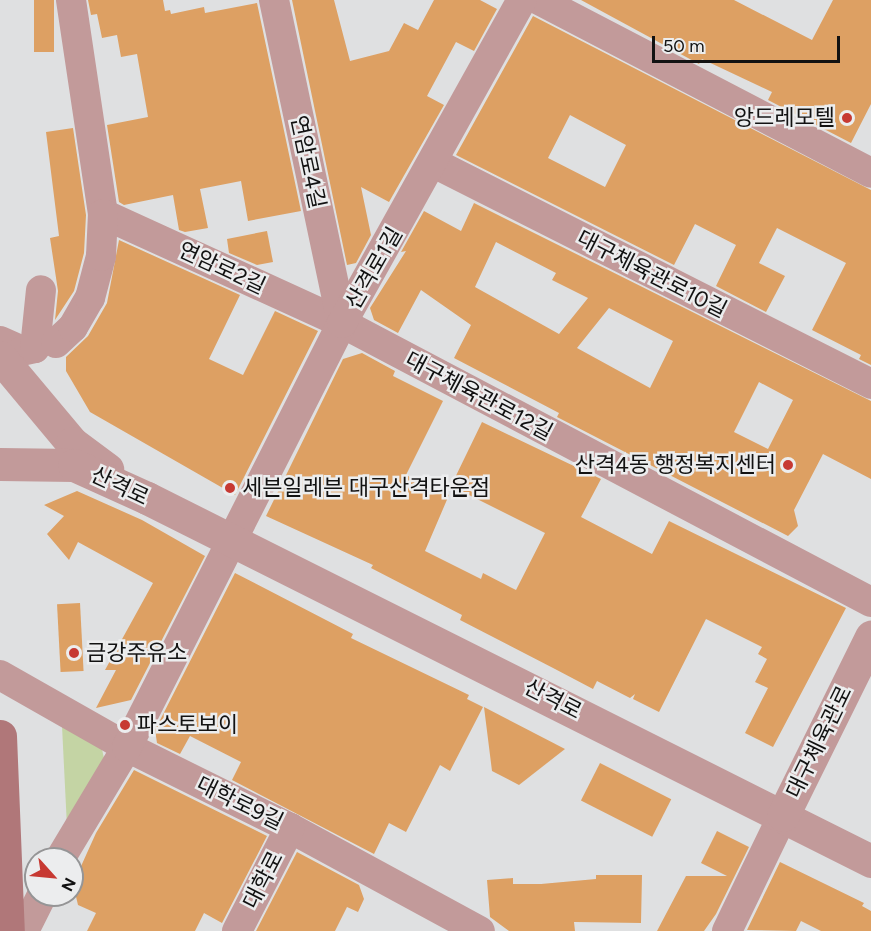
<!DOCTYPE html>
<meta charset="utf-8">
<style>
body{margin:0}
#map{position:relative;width:871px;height:931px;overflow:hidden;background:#dfe0e1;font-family:Figtree,"Noto Sans KR",sans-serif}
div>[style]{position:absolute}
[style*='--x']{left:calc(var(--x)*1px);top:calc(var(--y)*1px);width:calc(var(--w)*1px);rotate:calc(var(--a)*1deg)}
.green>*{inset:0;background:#c4d4a4}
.building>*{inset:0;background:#dda063;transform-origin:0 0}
.minor>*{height:30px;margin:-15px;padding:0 15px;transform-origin:15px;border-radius:15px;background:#c29a9a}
.tertiary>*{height:33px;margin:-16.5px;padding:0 16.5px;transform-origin:16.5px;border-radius:16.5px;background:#c29a9a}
.secondary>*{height:33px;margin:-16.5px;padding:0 16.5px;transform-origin:16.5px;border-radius:16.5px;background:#b07779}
.dots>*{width:16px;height:16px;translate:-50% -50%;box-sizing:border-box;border:3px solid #ecedee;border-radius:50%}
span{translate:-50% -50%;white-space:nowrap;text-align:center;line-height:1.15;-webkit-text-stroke:5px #ecedee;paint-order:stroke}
.poi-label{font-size:22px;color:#121212}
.right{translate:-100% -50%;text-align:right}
.left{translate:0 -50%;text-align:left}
.street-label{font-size:22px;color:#121212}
.north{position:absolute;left:24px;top:847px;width:60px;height:60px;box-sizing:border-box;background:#ecedee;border:2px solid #959596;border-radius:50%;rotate:117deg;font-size:16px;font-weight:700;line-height:24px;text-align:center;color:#121212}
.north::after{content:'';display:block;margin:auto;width:21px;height:27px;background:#c73932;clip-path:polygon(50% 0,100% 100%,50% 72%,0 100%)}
.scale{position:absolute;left:652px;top:36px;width:188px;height:27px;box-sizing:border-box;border:3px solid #121212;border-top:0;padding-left:8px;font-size:18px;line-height:21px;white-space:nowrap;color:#121212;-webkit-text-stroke:4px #ecedee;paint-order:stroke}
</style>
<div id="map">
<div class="green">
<div style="clip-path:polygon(62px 726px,102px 749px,106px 768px,67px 827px)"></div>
</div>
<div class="building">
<div style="left:34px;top:0;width:20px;height:52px"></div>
<div style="clip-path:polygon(88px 0,163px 0,165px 11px,170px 10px,171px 14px,204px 7px,205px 13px,257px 3px,301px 211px,248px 221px,241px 181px,200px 189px,208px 228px,185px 232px,179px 230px,173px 195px,124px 205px,119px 202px,107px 125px,148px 117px,137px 54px,121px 57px,117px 35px,102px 38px,97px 14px,91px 15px)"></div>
<div style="clip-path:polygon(292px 0,334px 0,350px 61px,389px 51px,404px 23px,418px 30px,434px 0,480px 0,497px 9px,474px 51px,456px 42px,427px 96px,444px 105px,389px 202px,361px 187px,371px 235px,356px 263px,347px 265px)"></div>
<div style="clip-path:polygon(581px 0,734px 0,812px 40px,833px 0,871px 0,871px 104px,851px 143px,768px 100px,772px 92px,702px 59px,699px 64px)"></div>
<div style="clip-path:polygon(evenodd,533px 16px,871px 190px,871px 365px,859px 359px,861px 355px,812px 330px,846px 263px,777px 228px,759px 263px,785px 276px,766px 312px,716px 286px,736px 245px,695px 224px,674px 265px,456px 155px,533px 16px,570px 115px,626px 145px,605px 187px,548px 158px,570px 115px)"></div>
<div style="clip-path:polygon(73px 128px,86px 215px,84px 253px,74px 291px,55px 320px,58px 291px,50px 238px,59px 236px,46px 132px)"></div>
<div style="clip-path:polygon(evenodd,474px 203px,871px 401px,871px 479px,823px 454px,794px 510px,798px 526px,788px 536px,557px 417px,559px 413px,454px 358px,471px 325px,421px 290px,398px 333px,374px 320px,370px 308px,406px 251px,401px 252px,424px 211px,461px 231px,474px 203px,496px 242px,556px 273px,552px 280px,588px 298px,559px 334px,475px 287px,496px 242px,474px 203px,609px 308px,673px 341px,650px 388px,577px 348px,609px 308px,474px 203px,759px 382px,793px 400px,768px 449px,734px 432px,759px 382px)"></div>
<div style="clip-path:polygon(267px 231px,273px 262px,257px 265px,229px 253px,227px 239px)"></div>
<div style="clip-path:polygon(119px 240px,240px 295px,209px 359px,243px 375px,275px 311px,318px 331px,235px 495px,90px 412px,66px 371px,66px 357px,88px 336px,107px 303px)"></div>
<div style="clip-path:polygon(362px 353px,395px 371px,393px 376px,443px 401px,406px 475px,449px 495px,425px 551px,481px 579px,483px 573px,516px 590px,545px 533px,451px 486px,482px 422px,601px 479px,581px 517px,652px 554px,669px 521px,846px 608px,773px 747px,745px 733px,768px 688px,755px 682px,767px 659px,758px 654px,762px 647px,706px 619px,659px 712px,633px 699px,635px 694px,630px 698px,597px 681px,593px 689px,555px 669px,460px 620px,462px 615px,371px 568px,373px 565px,266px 516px,343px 359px)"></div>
<div style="clip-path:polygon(77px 491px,142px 520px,205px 556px,131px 700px,96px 708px,116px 670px,105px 670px,153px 583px,78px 542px,69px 560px,47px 534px,64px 516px,44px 505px)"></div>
<div style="clip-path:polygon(235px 573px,353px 634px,351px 638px,469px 695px,467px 699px,483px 707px,450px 771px,440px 765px,406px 832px,389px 823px,374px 854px,232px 780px,241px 762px,190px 736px,180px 754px,157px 743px,155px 730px)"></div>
<div style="left:80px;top:603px;width:68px;height:23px;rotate:87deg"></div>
<div style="clip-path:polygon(484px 707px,565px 749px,519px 785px,492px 771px)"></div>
<div style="left:600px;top:763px;width:80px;height:42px;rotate:27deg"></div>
<div style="clip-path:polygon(134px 770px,267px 836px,222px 923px,204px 913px,195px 931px,87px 931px,96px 913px,78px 905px,73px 884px,96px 833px)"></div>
<div style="clip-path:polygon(717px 831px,749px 847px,716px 914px,704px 931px,657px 931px,686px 876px,727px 876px,701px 863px)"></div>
<div style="clip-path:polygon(297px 852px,359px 885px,364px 899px,358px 912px,347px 907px,335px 931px,256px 931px)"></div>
<div style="clip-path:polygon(780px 862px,864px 903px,862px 906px,871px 911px,871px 931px,821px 931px,801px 921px,796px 931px,747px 930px)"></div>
<div style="clip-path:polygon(596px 875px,642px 875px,641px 923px,574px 922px,575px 931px,509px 931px,490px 917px,487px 880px,513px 878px,513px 884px,541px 884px,596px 879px)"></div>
</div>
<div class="minor">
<div style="--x:71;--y:0;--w:216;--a:81.5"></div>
<div style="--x:103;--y:214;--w:263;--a:24.5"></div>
<div style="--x:342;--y:323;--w:598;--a:27.81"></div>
<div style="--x:274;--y:0;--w:330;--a:78.1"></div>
<div style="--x:539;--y:0;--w:374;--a:27.5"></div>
<div style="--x:434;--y:163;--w:490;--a:26.8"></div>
<div style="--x:0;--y:341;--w:24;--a:24"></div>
<div style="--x:22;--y:351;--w:13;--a:-13"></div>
<div style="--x:35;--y:348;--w:58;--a:-84.1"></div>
<div style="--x:56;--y:343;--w:23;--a:-43"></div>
<div style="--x:73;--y:327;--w:34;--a:-60"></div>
<div style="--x:90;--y:298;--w:43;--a:-75.3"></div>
<div style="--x:101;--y:256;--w:42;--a:-87.3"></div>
<div style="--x:0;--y:675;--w:146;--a:29.6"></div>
<div style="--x:127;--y:747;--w:182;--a:26.4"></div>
<div style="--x:290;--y:828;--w:216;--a:28.5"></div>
<div style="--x:60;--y:859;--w:131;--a:-59.1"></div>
<div style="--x:127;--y:747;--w:475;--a:-63.1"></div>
<div style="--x:342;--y:323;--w:370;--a:-60.9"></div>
<div style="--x:24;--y:931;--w:40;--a:-63.4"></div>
<div style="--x:237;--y:931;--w:116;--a:-62.8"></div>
<div style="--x:727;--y:931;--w:129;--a:-64.2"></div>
</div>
<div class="tertiary">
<div style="--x:0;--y:357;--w:112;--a:50.1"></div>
<div style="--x:72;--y:443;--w:44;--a:36.6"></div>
<div style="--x:0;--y:464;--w:74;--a:0.8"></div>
<div style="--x:74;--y:465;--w:80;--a:24.3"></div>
<div style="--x:147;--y:498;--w:810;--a:26.63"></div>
<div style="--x:783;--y:815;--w:199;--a:-63.7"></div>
</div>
<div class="secondary">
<div style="--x:0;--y:736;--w:195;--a:87.7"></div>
</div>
<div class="dots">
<div style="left:847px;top:118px;background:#c73932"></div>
<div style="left:788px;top:465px;background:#c73932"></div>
<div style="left:230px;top:488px;background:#c73932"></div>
<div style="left:74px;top:653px;background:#c73932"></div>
<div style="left:125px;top:725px;background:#c73932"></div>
</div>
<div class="poi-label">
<span class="right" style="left:835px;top:118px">앙드레모텔</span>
<span class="right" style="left:776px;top:465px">산격4동 행정복지센터</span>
<span class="left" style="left:242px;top:488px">세븐일레븐 대구산격타운점</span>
<span class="left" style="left:86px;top:653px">금강주유소</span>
<span class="left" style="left:137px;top:725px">파스토보이</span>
</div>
<div class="street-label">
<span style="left:308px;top:162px;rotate:78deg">연암로4길</span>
<span style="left:222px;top:268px;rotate:25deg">연암로2길</span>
<span style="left:374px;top:268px;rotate:-60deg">산격로1길</span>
<span style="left:652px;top:274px;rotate:27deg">대구체육관로10길</span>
<span style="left:479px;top:396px;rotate:28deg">대구체육관로12길</span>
<span style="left:120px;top:486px;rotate:25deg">산격로</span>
<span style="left:553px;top:699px;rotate:27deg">산격로</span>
<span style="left:819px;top:742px;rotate:-64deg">대구체육관로</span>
<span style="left:240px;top:803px;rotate:26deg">대학로9길</span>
<span style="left:263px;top:880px;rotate:-63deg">대학로</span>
</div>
<div class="north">N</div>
<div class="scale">50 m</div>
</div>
